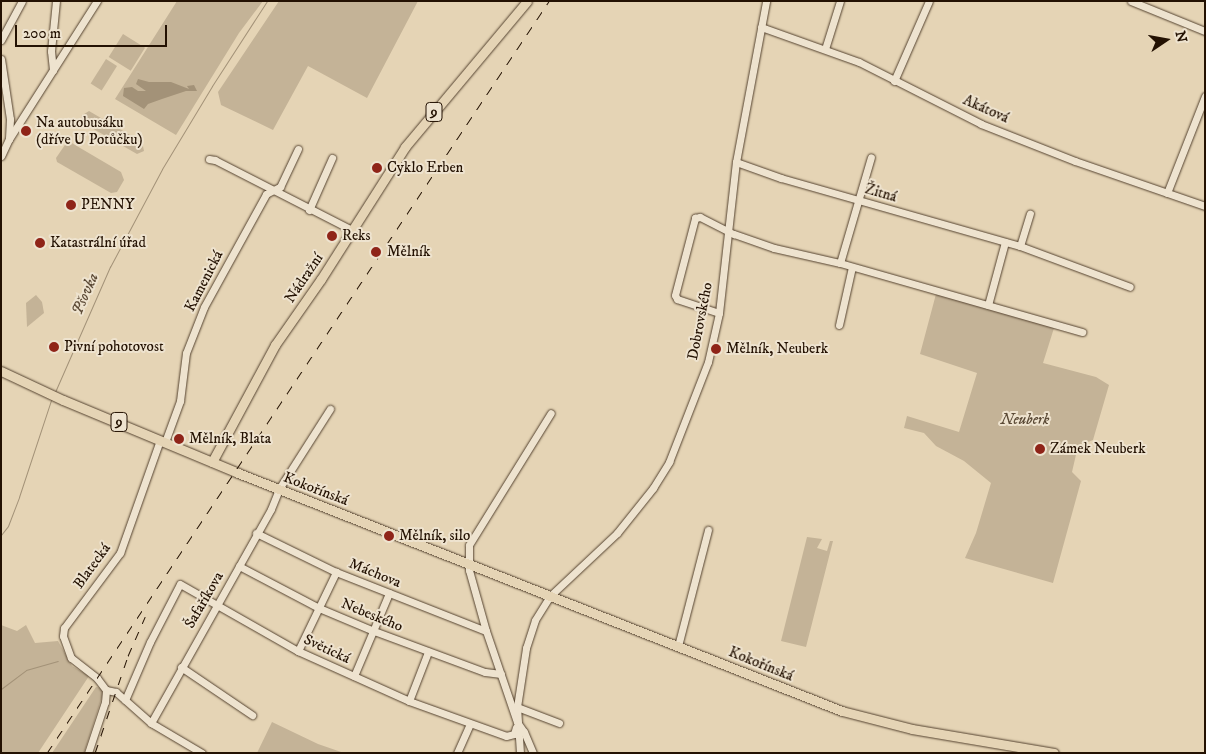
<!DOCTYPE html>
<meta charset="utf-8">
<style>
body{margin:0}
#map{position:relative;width:1206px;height:754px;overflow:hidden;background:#e5d4b5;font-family:"IM FELL DW Pica",serif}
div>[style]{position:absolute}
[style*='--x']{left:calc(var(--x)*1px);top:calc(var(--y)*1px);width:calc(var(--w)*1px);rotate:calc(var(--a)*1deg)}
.green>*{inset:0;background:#c4b397;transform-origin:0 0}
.water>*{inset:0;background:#a39278}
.stream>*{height:1px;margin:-0.5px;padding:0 0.5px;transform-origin:0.5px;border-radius:0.5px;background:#a39278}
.roads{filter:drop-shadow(0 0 1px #54422f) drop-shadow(0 0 1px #54422f)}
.minor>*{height:7px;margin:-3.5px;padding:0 3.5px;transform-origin:3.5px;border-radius:3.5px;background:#eee3cf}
.major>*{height:9px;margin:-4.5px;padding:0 4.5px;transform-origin:4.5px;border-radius:4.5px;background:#e5d4b5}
.rail>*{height:1px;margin-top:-0.5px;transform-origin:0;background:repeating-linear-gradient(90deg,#231102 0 9px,transparent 0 18px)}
.dots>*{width:14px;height:14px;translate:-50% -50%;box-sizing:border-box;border:2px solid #eee3cf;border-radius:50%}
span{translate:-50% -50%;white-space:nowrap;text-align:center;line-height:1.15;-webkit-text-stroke:4px #eee3cf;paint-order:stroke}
.shield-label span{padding:1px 4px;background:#eee3cf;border:1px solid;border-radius:4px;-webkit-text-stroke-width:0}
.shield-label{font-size:14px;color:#231102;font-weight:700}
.street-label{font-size:15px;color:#231102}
.poi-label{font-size:15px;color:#231102}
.left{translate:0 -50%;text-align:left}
.park-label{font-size:15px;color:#5b4a36;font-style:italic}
.water-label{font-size:16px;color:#5d4b37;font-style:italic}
.frame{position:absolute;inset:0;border:2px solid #231102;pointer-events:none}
.north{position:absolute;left:1141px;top:15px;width:50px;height:50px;-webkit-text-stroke:4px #eee3cf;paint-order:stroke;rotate:78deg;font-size:14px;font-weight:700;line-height:20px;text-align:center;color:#231102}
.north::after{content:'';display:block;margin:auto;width:18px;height:22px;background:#231102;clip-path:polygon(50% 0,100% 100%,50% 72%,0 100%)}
.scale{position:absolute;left:15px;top:25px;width:152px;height:22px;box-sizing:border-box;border:2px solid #231102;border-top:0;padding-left:6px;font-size:15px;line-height:18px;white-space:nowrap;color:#231102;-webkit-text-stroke:4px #eee3cf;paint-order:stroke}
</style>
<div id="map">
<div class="green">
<div style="clip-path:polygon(177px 1px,263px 1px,239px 33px,176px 135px,115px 99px)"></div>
<div style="clip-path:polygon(279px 1px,418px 1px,367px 98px,308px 66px,273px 130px,221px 105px,218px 92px)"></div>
<div style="left:123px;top:34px;width:26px;height:27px;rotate:32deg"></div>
<div style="left:106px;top:59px;width:13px;height:29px;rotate:32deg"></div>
<div style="clip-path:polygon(89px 111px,142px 142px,144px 151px,137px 154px,83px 123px,81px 116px)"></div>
<div style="clip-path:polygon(67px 142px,70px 142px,121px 172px,124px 180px,117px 192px,111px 193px,57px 162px,56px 158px)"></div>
<div style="clip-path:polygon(936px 294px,1054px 328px,1043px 363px,1096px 377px,1109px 385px,1093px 440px,1078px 446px,1072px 472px,1081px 481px,1053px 583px,965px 558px,976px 533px,991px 483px,964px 461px,936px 446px,924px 433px,904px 428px,907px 416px,959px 432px,977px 373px,920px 354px)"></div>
<div style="clip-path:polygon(36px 295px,42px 302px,44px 313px,27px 327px,26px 303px)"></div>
<div style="clip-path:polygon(807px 537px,822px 539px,817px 548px,827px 551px,830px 541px,833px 541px,806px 647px,781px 641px)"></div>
<div style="clip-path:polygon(1px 625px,17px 631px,26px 625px,35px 643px,58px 641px,72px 666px,89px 676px,38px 753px,1px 753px)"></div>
<div style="clip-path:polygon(96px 687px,101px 688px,103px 694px,84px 753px,52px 753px)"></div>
<div style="clip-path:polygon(272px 722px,318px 744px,344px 753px,257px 753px)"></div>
</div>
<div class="water">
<div style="clip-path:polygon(138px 79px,149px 82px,171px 82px,189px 89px,187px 86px,194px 85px,197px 91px,186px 91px,162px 99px,148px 104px,144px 109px,123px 96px,124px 88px,132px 87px,138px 91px,146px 91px,136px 84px)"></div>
</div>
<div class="stream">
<div style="--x:55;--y:392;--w:137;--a:-66.3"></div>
<div style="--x:110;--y:267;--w:111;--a:-62"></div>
<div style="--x:162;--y:169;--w:97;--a:-58.9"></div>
<div style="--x:212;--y:86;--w:101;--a:-57.1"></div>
<div style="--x:1;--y:535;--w:11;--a:-52"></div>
<div style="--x:8;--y:526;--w:31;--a:-69"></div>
<div style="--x:19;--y:497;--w:102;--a:-71.7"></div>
<div style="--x:1;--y:689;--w:31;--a:-37"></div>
<div style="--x:26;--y:670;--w:33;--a:-16"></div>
</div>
<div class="roads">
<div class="minor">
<div style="--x:1131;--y:1;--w:80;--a:22.1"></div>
<div style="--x:761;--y:27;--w:104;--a:19.7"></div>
<div style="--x:859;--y:62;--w:137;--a:26.9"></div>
<div style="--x:981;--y:124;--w:101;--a:21.5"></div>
<div style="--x:1075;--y:161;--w:138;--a:19.1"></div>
<div style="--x:1;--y:40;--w:44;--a:-61.7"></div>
<div style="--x:825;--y:49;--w:50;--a:-72.6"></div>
<div style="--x:1;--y:59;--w:61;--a:81.5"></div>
<div style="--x:10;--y:119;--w:20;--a:93"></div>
<div style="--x:53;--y:70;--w:19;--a:-96"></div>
<div style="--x:51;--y:51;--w:50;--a:-84.3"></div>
<div style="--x:894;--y:81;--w:87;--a:-66.4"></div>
<div style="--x:1;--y:156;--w:19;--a:-65"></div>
<div style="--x:9;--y:139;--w:164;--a:-57.5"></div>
<div style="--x:209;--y:159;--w:6;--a:9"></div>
<div style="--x:215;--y:160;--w:154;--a:27.1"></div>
<div style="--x:736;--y:162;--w:48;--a:19.6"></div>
<div style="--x:781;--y:178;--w:248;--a:15.9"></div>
<div style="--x:1020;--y:246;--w:34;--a:-73"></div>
<div style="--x:1167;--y:193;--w:104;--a:-68.6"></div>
<div style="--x:309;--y:210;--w:57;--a:-66.1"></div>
<div style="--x:1020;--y:246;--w:117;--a:20.4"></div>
<div style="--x:840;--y:263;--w:110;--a:-73.7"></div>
<div style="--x:988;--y:305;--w:65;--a:-74.9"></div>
<div style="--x:719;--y:313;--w:44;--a:-161.6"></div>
<div style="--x:677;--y:299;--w:4;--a:-117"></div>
<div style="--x:675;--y:295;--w:80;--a:-75.4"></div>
<div style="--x:695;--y:218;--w:5;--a:-11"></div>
<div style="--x:700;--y:217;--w:38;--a:27"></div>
<div style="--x:734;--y:234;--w:42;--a:19.3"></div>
<div style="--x:774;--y:248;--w:68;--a:12.8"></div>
<div style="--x:840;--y:263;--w:252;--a:15.9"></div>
<div style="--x:839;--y:325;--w:59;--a:-77.4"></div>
<div style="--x:165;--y:442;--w:44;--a:-69.9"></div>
<div style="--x:180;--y:401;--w:48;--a:-82.9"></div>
<div style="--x:186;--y:353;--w:49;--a:-68.6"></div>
<div style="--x:204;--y:307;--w:129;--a:-61.2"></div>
<div style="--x:266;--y:194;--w:16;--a:-27"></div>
<div style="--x:280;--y:187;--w:42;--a:-64.7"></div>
<div style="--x:256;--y:533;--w:89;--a:26"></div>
<div style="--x:336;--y:572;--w:161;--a:21.5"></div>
<div style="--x:239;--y:566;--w:90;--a:27.7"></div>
<div style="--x:319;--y:608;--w:60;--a:22.7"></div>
<div style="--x:374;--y:631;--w:118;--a:20.3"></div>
<div style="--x:485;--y:672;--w:16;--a:7"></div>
<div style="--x:678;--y:646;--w:120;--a:-75.5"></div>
<div style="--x:298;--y:651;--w:88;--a:-64.3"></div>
<div style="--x:181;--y:667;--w:86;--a:34.1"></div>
<div style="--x:354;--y:676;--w:90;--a:-67.1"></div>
<div style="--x:106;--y:690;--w:15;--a:-127"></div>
<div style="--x:97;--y:678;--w:33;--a:-142"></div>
<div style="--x:71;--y:658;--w:23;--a:-110"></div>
<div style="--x:63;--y:636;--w:8;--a:-83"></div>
<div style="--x:64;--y:628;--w:94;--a:-53.3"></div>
<div style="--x:120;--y:553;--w:120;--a:-70.5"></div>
<div style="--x:106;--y:690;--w:10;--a:11"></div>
<div style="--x:116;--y:692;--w:47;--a:41.5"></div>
<div style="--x:151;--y:723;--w:59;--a:30.5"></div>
<div style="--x:125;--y:700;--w:63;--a:-66.7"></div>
<div style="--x:150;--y:642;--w:65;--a:-62.7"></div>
<div style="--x:180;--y:584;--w:136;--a:29.6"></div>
<div style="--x:298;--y:651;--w:122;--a:24.2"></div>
<div style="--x:409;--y:701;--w:103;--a:19.8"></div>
<div style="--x:506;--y:736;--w:8;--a:-14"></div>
<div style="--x:514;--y:734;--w:7;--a:-74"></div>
<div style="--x:409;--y:701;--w:53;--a:-68.8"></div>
<div style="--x:517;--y:707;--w:45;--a:20.9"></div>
<div style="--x:151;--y:723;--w:245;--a:-60.7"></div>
<div style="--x:271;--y:509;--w:22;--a:-68"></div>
<div style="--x:279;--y:489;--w:95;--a:-57.5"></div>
<div style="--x:88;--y:753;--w:54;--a:-71.6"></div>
<div style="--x:105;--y:702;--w:12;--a:-85"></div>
<div style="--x:457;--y:753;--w:32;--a:-66"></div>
<div style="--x:520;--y:753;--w:46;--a:-93.7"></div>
<div style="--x:517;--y:707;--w:60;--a:-81.3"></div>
<div style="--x:526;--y:648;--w:29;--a:-72"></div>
<div style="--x:535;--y:620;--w:28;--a:-58"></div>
<div style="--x:550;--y:596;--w:92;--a:-43.2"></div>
<div style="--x:617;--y:533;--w:58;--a:-51.3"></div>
<div style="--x:653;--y:488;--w:31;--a:-58"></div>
<div style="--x:669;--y:462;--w:107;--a:-68.7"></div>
<div style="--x:708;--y:362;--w:50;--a:-77.3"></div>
<div style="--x:719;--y:313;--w:152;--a:-83.6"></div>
<div style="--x:736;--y:162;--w:164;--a:-79.4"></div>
<div style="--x:533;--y:753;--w:23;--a:-113"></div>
<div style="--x:524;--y:732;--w:12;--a:-125"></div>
<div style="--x:517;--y:722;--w:96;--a:-108.8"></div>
<div style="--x:486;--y:631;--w:63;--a:-105.6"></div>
<div style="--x:469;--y:570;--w:25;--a:-90"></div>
<div style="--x:469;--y:545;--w:155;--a:-58.2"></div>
</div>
<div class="major">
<div style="--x:1;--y:371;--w:68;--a:25.1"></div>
<div style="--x:63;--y:400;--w:190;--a:22.6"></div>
<div style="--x:238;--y:473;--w:649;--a:21.51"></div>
<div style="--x:842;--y:711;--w:72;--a:14.4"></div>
<div style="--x:912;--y:729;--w:144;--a:9.6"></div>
<div style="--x:212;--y:462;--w:133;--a:-61.7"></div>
<div style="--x:275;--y:345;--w:80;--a:-55.1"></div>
<div style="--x:321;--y:279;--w:156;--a:-57.5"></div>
<div style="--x:405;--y:147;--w:190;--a:-50.1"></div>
</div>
</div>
<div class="rail">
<div style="--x:47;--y:753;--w:904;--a:-56.27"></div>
<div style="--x:95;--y:753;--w:102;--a:-71.2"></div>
<div style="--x:128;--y:656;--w:43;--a:-66.4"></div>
</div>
<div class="dots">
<div style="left:26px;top:131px;background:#8f2418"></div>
<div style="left:377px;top:168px;background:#8f2418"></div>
<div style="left:71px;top:205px;background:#8f2418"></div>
<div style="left:332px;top:236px;background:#8f2418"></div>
<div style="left:40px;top:243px;background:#8f2418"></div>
<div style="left:376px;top:252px;background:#8f2418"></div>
<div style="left:54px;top:347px;background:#8f2418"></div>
<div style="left:716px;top:349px;background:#8f2418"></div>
<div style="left:179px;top:439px;background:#8f2418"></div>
<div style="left:1040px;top:449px;background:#8f2418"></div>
<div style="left:389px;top:536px;background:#8f2418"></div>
</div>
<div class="shield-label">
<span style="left:434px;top:112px">9</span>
<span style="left:119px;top:422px">9</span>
</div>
<div class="street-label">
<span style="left:986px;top:109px;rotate:24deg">Akátová</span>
<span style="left:881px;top:193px;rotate:16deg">Žitná</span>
<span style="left:304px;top:278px;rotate:-56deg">Nádražní</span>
<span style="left:204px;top:281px;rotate:-63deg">Kamenická</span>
<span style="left:700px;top:321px;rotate:-79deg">Dobrovského</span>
<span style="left:316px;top:489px;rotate:21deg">Kokořínská</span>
<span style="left:92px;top:566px;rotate:-54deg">Blatecká</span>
<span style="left:375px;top:573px;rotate:22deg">Máchova</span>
<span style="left:204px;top:600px;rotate:-60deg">Šafaříkova</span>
<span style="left:372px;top:615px;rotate:22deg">Nebeského</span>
<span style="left:327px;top:649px;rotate:25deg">Světická</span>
<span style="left:761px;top:664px;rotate:22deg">Kokořínská</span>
</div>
<div class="poi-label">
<span class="left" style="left:36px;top:131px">Na autobusáku<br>(dříve U Potůčku)</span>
<span class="left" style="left:387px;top:168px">Cyklo Erben</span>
<span class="left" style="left:81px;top:205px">PENNY</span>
<span class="left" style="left:342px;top:236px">Reks</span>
<span class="left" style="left:50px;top:243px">Katastrální úřad</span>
<span class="left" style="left:387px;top:252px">Mělník</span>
<span class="left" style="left:64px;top:347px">Pivní pohotovost</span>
<span class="left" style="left:726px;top:349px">Mělník, Neuberk</span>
<span class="left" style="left:189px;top:439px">Mělník, Blata</span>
<span class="left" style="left:1050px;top:449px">Zámek Neuberk</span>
<span class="left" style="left:399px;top:536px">Mělník, silo</span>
</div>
<div class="park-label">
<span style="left:1025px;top:420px">Neuberk</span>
</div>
<div class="water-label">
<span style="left:85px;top:294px;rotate:-66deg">Pšovka</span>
</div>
<div class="frame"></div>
<div class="north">N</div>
<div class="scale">200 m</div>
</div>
